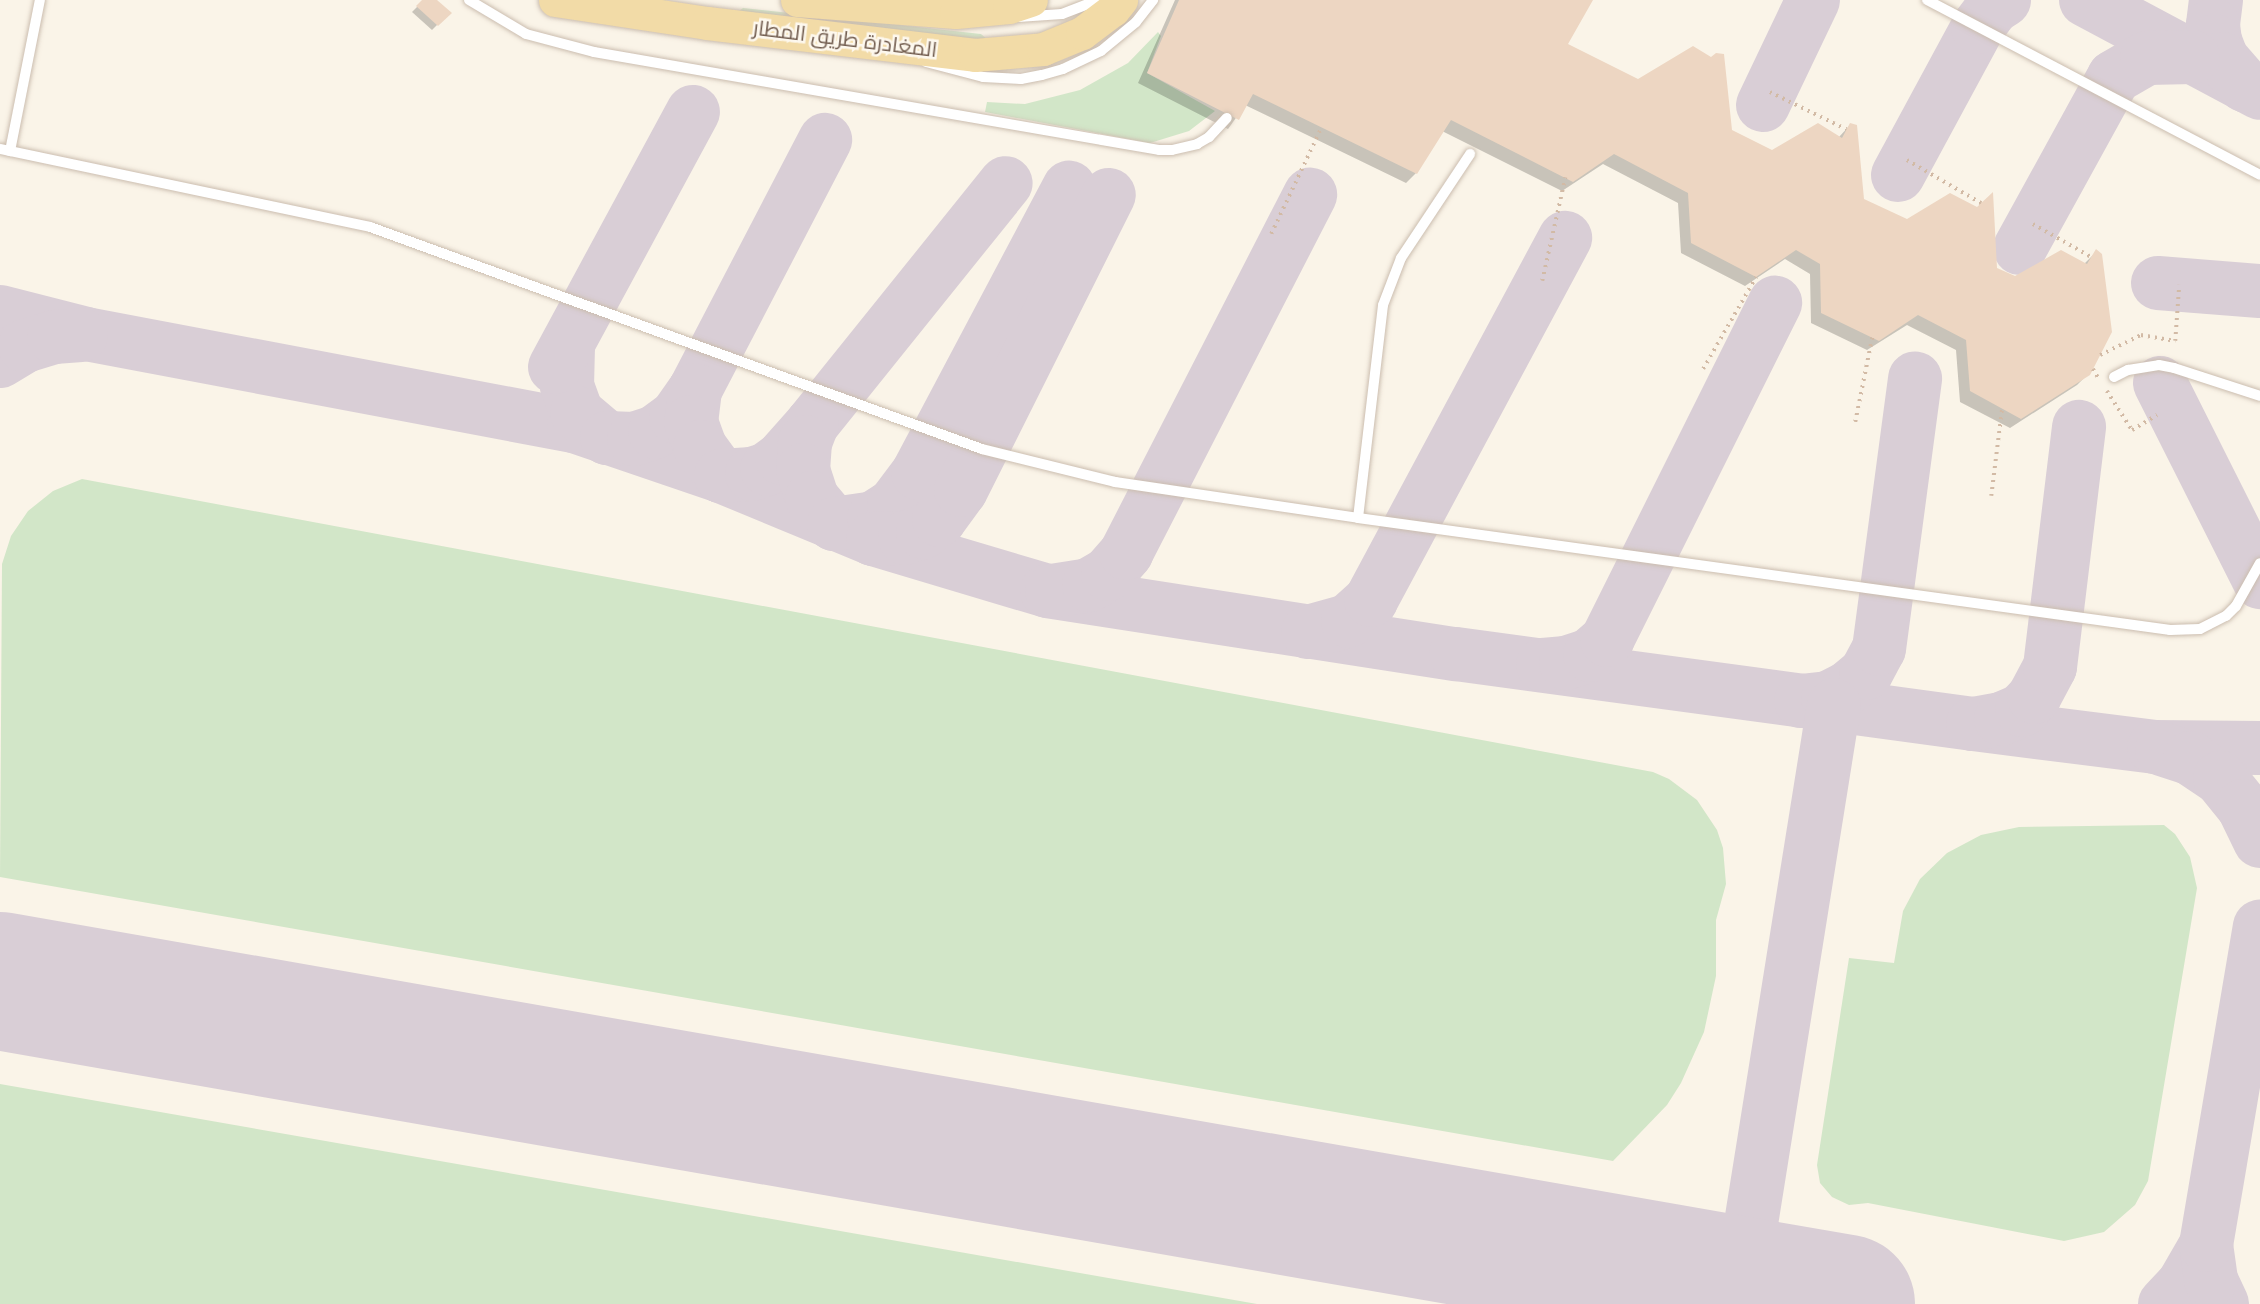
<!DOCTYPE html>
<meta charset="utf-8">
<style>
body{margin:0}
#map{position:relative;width:2260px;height:1304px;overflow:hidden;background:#faf4e8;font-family:Poppins,Cairo,sans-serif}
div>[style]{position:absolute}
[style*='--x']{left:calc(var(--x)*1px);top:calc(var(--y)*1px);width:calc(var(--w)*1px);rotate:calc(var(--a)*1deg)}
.green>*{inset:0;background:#d2e6c8}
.shadow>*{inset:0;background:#0003}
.taxiway>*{height:54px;margin:-27px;padding:0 27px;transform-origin:27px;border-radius:27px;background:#d9ced6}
.runway>*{height:138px;margin:-69px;padding:0 69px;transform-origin:69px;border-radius:69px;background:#d9ced6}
.building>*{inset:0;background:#edd6c2}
.path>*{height:3.5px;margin-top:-1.75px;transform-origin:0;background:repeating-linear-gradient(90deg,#d2baa5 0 2px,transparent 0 7px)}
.roads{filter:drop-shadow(0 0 2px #cbbdaf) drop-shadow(0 0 2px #cbbdaf)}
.service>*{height:10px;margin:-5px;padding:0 5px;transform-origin:5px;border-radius:5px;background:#fff}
.primary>*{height:33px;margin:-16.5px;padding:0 16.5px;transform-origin:16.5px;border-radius:16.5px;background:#f2dba7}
span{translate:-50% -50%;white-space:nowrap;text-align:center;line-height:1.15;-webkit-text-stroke:5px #fdf8ee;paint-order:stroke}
.street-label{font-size:21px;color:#725d4f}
</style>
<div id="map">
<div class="green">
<div style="clip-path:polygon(743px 8px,981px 34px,989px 41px,739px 11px)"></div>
<div style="clip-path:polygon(1158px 32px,1161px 36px,1147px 73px,1215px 111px,1189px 131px,1150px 143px,985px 112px,987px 102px,1025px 104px,1080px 90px,1128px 63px)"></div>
<div style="clip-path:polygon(82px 479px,1653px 772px,1669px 779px,1697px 800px,1717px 830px,1723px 848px,1726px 884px,1716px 920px,1716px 976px,1704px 1032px,1681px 1083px,1667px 1105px,1613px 1161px,0 877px,2px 564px,11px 536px,28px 511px,53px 491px)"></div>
<div style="clip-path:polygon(2164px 825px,2175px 834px,2190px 857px,2197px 888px,2148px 1181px,2135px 1205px,2104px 1232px,2064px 1241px,1868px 1203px,1849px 1205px,1832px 1197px,1820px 1183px,1817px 1165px,1849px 958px,1894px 963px,1903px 911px,1920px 879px,1947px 853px,1981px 835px,2019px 827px)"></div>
<div style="clip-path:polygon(0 1084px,1257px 1304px,0 1304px)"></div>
</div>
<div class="shadow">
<div style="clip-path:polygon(424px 0,435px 0,449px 13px,432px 30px,412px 12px)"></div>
<div style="clip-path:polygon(1175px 0,1591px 0,1565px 45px,1772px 152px,1839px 137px,1850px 125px,1863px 201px,1996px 269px,2015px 278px,2084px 264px,2096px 252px,2088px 374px,2077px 385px,2010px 428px,1960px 402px,1956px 350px,1907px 325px,1867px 350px,1811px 323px,1810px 274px,1785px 259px,1745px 286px,1681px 253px,1678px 203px,1603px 164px,1562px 191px,1442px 131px,1416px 173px,1406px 183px,1245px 105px,1228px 129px,1138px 83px)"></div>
</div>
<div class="taxiway">
<div style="--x:2086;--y:0;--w:197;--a:28.1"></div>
<div style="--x:2216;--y:0;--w:25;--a:97"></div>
<div style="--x:2213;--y:25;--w:16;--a:83"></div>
<div style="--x:2215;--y:41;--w:19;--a:69"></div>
<div style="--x:2222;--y:59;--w:35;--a:49"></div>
<div style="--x:1763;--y:105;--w:116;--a:-64.5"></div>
<div style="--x:1898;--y:175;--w:168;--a:-61.6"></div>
<div style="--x:1978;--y:27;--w:25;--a:-53"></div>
<div style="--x:1993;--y:7;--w:13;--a:-32"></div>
<div style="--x:2020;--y:248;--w:195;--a:-61.2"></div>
<div style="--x:2114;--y:77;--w:38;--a:-30"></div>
<div style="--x:2147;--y:58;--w:46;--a:-1.2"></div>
<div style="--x:2158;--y:283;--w:102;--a:4.5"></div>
<div style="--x:0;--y:312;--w:89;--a:14.3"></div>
<div style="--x:86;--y:334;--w:497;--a:10.7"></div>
<div style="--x:574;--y:426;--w:155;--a:18.8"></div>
<div style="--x:721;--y:476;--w:165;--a:22.5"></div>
<div style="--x:873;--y:539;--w:182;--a:16.6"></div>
<div style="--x:1047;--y:591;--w:414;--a:8.8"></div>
<div style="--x:1456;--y:654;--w:522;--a:7.71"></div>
<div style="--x:1973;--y:724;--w:182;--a:7.2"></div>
<div style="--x:2154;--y:747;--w:106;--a:0.5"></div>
<div style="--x:568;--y:346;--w:40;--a:91.4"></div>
<div style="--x:567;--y:386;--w:29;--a:70"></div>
<div style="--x:577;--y:413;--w:39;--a:40"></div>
<div style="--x:607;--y:438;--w:27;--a:2"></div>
<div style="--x:634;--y:439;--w:22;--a:-18"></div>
<div style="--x:655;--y:432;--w:26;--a:-36"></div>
<div style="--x:676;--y:417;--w:33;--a:-55"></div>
<div style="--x:695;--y:390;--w:282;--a:-62.5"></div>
<div style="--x:0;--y:361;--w:29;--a:-31"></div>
<div style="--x:25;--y:346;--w:30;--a:-17"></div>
<div style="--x:54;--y:337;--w:27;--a:-4"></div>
<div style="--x:555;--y:367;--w:290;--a:-61.6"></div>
<div style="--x:2160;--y:383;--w:223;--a:63.3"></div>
<div style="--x:695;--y:390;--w:32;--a:97"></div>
<div style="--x:691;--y:422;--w:27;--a:70"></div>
<div style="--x:700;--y:447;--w:36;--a:54"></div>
<div style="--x:721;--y:476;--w:31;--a:-4"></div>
<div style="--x:752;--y:474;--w:16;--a:-18"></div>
<div style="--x:767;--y:469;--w:19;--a:-36"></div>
<div style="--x:782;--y:458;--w:45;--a:-48.6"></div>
<div style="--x:812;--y:424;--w:309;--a:-51.2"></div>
<div style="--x:812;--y:424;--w:19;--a:111"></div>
<div style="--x:805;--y:442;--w:28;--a:94"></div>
<div style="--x:803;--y:470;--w:29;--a:72"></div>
<div style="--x:812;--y:498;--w:34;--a:50"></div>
<div style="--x:834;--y:524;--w:40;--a:-8.5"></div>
<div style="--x:874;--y:518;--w:24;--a:-33"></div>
<div style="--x:894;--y:505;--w:40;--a:-53"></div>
<div style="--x:918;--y:473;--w:323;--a:-62.1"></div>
<div style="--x:873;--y:539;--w:32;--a:-2"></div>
<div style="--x:905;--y:538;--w:19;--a:-18"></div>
<div style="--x:923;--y:532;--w:20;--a:-37"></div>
<div style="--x:939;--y:520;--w:37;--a:-54"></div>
<div style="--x:961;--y:490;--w:330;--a:-63.4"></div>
<div style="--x:1052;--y:591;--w:37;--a:-9"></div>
<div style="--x:1089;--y:585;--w:22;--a:-30"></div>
<div style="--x:1108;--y:574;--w:28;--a:-49"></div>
<div style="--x:1126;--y:553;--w:403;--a:-62.8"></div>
<div style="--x:1308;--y:632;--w:41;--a:-15.4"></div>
<div style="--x:1348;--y:621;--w:31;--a:-42"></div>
<div style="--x:1371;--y:600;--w:411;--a:-61.8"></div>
<div style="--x:1543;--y:665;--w:23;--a:-5"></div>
<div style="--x:1566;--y:663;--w:25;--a:-18"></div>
<div style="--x:1590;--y:655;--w:23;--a:-41"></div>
<div style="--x:1607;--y:640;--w:377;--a:-63.5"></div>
<div style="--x:1801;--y:701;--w:27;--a:-6"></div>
<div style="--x:1828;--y:698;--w:22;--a:-27"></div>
<div style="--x:1848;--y:688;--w:23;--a:-40"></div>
<div style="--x:1866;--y:673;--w:27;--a:-62"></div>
<div style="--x:1879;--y:649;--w:273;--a:-82.4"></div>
<div style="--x:1973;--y:724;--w:28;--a:-10"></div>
<div style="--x:2001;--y:719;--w:23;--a:-23"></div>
<div style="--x:2022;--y:710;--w:18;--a:-47"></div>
<div style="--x:2034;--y:697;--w:34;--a:-62"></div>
<div style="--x:2050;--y:667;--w:242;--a:-83.1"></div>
<div style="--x:2162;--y:749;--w:29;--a:18"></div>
<div style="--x:2190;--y:758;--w:36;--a:34"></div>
<div style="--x:2220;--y:778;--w:36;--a:51"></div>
<div style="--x:2243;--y:806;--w:39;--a:64"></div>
<div style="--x:0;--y:976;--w:49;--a:15.5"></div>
<div style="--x:1741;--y:1286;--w:588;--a:-80.91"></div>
<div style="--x:2165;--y:1304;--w:26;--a:-47"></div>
<div style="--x:2183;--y:1285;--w:46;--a:-60.1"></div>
<div style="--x:2222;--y:1304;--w:26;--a:-115"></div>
<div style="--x:2211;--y:1280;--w:35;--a:-98"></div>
<div style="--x:2206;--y:1245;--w:323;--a:-80.4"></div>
</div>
<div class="runway">
<div style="--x:0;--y:981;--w:1874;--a:9.92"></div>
</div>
<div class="building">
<div style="clip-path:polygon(422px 0,437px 0,452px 13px,438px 26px,416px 6px)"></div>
<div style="clip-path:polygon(1179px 0,1593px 0,1568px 44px,1638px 79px,1693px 46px,1711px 57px,1716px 53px,1724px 54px,1732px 130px,1772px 150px,1818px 123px,1842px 138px,1850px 123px,1857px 125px,1864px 199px,1907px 219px,1950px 193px,1977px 207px,1993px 192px,1997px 268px,2015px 276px,2061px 250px,2087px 264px,2096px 249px,2102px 254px,2112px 332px,2090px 375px,2021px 419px,1970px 391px,1966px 340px,1918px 315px,1879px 341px,1821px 313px,1820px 264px,1796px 250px,1756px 277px,1691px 243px,1688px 193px,1614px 154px,1573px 182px,1451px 120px,1417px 174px,1253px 94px,1239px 120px,1147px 73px)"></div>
</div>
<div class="path">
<div style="--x:1770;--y:92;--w:85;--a:26"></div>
<div style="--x:1907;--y:160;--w:86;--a:30.2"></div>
<div style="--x:2033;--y:224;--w:67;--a:29.6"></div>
<div style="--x:1271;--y:234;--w:117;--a:-64.7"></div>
<div style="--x:1542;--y:281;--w:106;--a:-77.4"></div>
<div style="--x:2100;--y:355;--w:46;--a:-26"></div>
<div style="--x:2141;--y:335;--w:35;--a:10"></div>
<div style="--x:2175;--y:341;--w:56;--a:-85.9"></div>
<div style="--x:1703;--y:369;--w:106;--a:-60.1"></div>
<div style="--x:2093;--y:369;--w:12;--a:59"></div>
<div style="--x:2107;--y:391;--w:46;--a:57.3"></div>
<div style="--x:2132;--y:430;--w:29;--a:-31"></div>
<div style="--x:1855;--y:422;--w:86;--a:-78.6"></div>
<div style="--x:1991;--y:496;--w:89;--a:-82.9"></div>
</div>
<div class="roads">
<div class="service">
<div style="--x:469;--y:0;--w:66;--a:30.8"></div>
<div style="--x:526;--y:34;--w:70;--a:14.8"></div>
<div style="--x:594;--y:52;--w:573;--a:9.84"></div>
<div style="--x:1159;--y:150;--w:13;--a:0"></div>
<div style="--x:1172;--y:150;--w:26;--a:-13"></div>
<div style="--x:1197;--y:144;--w:14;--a:-30"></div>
<div style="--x:1209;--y:137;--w:26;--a:-47"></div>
<div style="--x:1927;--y:0;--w:376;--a:27.7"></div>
<div style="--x:1018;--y:17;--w:44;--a:-3.9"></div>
<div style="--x:1062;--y:14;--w:39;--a:-21"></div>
<div style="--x:926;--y:62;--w:59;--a:14.7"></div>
<div style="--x:983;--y:77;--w:38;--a:3"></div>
<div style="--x:1021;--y:79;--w:21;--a:-11"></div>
<div style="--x:1042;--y:75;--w:22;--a:-16"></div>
<div style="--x:1063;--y:69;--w:42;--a:-25.3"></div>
<div style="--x:1101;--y:51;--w:45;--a:-39.6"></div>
<div style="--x:1136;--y:22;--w:28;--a:-52"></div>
<div style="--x:0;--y:149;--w:378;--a:11.9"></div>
<div style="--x:370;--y:227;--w:651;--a:19.94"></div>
<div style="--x:982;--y:449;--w:137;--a:13.9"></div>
<div style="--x:1115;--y:482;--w:246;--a:8.4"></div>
<div style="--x:1358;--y:518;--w:820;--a:7.85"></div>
<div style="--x:2170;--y:630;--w:30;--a:-2"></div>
<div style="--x:2200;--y:629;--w:29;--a:-27"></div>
<div style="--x:2226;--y:616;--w:14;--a:-45"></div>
<div style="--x:2236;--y:606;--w:49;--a:-60.8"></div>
<div style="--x:10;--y:151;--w:154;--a:-78.8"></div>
<div style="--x:2114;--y:377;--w:16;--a:-27"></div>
<div style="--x:2128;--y:370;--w:31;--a:-9"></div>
<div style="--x:2159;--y:365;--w:15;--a:11"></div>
<div style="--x:2174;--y:368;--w:90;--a:18"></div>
<div style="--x:1358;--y:518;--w:214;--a:-83.3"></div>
<div style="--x:1383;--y:305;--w:50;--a:-69"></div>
<div style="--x:1401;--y:258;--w:125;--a:-56.4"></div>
</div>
<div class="primary">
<div style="--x:555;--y:0;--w:154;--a:8.6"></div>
<div style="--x:707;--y:23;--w:270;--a:6.8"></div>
<div style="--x:975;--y:55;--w:68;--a:-5"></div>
<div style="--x:1043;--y:49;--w:42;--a:-22.3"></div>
<div style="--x:1082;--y:33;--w:39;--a:-37"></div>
<div style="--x:1113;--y:10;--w:13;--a:-51"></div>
<div style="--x:797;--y:0;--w:159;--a:4.3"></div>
<div style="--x:956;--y:12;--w:53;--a:-5.4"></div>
<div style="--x:1009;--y:7;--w:23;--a:-18"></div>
</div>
</div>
<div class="street-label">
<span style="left:845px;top:39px;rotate:7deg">المغادرة طريق المطار</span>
</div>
</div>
